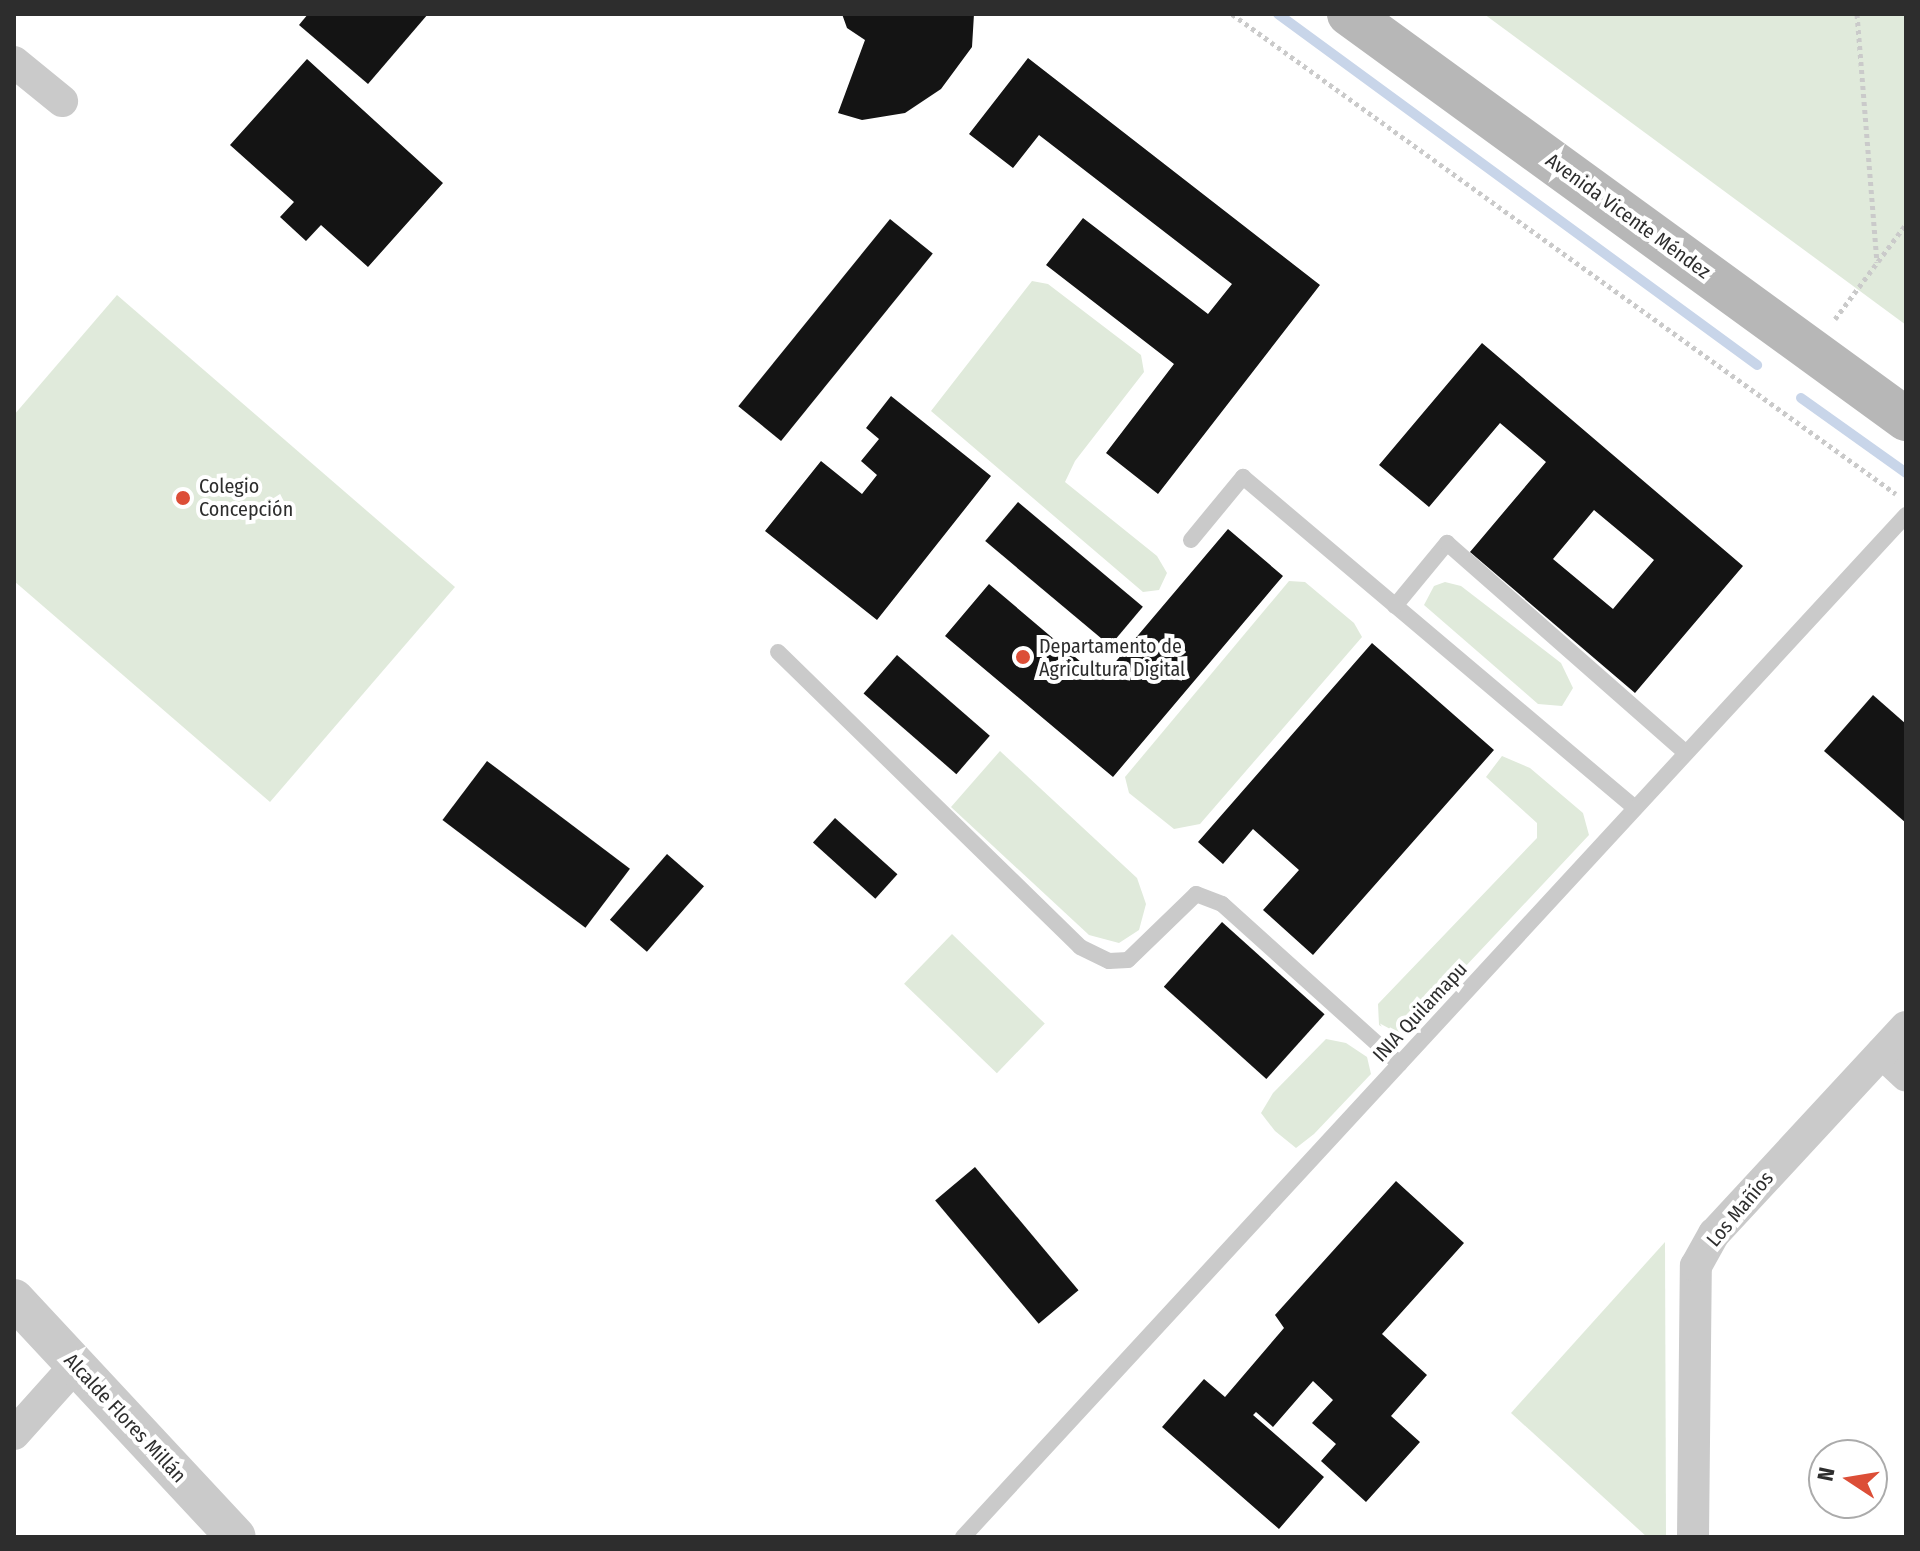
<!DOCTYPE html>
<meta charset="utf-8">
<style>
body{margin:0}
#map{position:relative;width:1920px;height:1551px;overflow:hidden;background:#fff;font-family:"Fira Sans Condensed",sans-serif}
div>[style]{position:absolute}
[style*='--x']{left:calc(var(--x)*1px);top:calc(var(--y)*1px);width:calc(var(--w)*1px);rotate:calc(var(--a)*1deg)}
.green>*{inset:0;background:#e0eadb;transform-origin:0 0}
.stream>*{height:10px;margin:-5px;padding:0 5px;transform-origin:5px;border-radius:5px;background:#c8d5e9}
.building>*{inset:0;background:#141414;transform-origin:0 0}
.path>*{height:5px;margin-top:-2.5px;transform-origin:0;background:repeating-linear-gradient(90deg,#cacaca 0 4px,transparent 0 8px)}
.service>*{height:16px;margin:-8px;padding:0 8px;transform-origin:8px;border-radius:8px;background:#cacaca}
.minor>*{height:32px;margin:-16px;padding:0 16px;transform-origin:16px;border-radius:16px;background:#cacaca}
.tertiary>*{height:40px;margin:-20px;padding:0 20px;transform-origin:20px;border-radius:20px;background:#cacaca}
.secondary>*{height:44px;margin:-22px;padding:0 22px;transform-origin:22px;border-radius:22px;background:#b7b7b7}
.dots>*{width:22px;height:22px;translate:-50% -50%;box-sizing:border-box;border:4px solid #fff;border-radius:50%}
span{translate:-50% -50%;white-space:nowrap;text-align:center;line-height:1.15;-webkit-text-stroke:8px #fff;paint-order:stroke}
.street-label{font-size:20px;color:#2d2d2d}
.poi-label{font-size:20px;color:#2d2d2d}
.left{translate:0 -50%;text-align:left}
.frame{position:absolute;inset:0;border:16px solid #2d2d2d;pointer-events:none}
.north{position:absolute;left:1808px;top:1439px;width:80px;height:80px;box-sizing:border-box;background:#fff;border:2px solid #ababab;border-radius:50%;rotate:282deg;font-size:22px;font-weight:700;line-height:32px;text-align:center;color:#2d2d2d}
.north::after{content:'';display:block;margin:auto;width:28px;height:36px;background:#dc4e37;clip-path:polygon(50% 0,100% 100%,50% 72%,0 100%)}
</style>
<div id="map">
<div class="green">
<div style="clip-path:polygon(1484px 14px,1906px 14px,1906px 325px)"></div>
<div style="clip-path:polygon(1032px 281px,1048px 284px,1141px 355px,1144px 372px,1075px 461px,1065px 482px,1157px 556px,1167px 573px,1159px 590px,1143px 592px,931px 411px)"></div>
<div style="clip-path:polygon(117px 295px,455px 587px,270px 802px,14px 581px,14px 415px)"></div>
<div style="clip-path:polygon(1289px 581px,1305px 582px,1354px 623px,1362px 637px,1200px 824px,1174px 829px,1129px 793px,1125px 777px)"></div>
<div style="clip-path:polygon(1445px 582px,1461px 586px,1561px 663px,1573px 688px,1562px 706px,1538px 704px,1424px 605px,1434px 586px)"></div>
<div style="clip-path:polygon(1000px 751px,1137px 878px,1146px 904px,1139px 930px,1119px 943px,1089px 935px,951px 807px)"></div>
<div style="clip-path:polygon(1502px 756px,1530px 768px,1583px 813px,1589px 835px,1400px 1036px,1379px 1025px,1378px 1004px,1537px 838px,1537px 823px,1486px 777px)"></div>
<div style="left:952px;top:934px;width:129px;height:69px;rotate:44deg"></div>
<div style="clip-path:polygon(1326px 1039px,1346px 1043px,1367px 1057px,1371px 1074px,1314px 1134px,1296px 1148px,1275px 1131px,1261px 1113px,1273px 1093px)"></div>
<div style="clip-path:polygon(1665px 1242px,1666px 1537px,1647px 1537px,1511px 1413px)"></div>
</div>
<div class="stream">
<div style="--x:1278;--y:14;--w:594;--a:36.23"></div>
<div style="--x:1801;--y:398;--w:129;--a:35.5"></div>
</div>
<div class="building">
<div style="clip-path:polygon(308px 14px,428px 14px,368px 84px,299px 25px)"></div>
<div style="clip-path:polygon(842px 14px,974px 14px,972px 47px,941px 89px,905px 113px,862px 120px,838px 113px,865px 40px,847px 28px)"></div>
<div style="clip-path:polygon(1028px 58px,1320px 285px,1158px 494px,1106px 453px,1174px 364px,1046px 265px,1083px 218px,1208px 314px,1232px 284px,1039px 135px,1013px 168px,969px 134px)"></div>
<div style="clip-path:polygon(307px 59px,443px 183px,368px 267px,321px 225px,306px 241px,280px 217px,294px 202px,230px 145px)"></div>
<div style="left:890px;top:219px;width:55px;height:241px;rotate:39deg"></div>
<div style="clip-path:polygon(evenodd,1482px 343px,1743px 566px,1635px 693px,1470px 552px,1546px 462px,1500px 423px,1429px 507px,1379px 465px,1482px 343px,1594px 510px,1654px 560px,1613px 609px,1553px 559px,1594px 510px)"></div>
<div style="clip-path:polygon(891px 396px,991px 476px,877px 620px,765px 531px,821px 461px,862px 494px,877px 475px,861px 461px,879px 439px,866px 428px)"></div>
<div style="left:1018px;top:502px;width:163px;height:51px;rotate:40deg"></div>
<div style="clip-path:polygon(1228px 529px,1283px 576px,1113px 777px,945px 636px,989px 584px,1101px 679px)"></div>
<div style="clip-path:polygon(1372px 643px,1494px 750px,1313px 955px,1263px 910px,1299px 870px,1253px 829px,1223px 864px,1198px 842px)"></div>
<div style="left:897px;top:655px;width:123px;height:51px;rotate:41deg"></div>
<div style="clip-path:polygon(1873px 695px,1906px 724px,1906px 823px,1824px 751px)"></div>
<div style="left:487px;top:761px;width:179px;height:74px;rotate:37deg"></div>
<div style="left:835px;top:818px;width:84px;height:33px;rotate:42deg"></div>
<div style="left:667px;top:854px;width:49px;height:87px;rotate:41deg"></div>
<div style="left:1222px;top:922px;width:138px;height:87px;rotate:42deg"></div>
<div style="left:975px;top:1167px;width:161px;height:52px;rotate:50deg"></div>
<div style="clip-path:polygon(1396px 1181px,1464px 1243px,1382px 1334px,1427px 1375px,1391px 1416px,1420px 1442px,1366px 1502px,1321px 1461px,1336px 1444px,1312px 1423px,1333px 1400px,1313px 1381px,1273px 1427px,1256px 1412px,1253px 1415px,1324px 1477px,1279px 1529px,1162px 1427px,1204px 1379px,1225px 1397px,1284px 1328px,1275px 1315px)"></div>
</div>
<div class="path">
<div style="--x:1232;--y:14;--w:819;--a:35.86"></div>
<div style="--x:1857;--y:14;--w:249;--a:85.4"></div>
<div style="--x:1835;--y:319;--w:119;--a:-53.2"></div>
</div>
<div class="service">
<div style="--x:1191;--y:540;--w:82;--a:-50.5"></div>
<div style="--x:1243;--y:477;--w:513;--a:40.18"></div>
<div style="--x:1395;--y:606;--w:82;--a:-50.5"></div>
<div style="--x:1447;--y:543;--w:318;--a:41.3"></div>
<div style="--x:778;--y:652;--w:422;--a:44.3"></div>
<div style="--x:1080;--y:947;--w:32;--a:26"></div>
<div style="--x:1109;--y:961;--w:19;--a:-3"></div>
<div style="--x:1128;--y:960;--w:95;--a:-44.1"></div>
<div style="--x:1196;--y:894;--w:28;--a:21"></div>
<div style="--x:1222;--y:904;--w:239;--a:42"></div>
<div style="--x:963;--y:1537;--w:1391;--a:-47.3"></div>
</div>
<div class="minor">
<div style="--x:14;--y:62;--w:62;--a:39.1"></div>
<div style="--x:1882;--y:1053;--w:33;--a:43"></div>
<div style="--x:14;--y:1434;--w:93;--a:-48.1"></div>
<div style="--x:1693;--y:1537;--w:271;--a:-89.4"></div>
<div style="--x:1696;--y:1266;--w:37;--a:-61"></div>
<div style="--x:1714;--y:1234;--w:282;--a:-47.2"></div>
</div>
<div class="tertiary">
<div style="--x:14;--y:1299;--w:325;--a:47"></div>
</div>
<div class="secondary">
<div style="--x:1349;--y:14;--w:689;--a:36.02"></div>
</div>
<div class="dots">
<div style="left:183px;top:498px;background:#dc4e37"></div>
<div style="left:1023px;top:657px;background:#dc4e37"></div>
</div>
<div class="street-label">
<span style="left:1628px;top:216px;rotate:36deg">Avenida Vicente Méndez</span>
<span style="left:1420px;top:1012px;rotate:-47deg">INIA Quilamapu</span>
<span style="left:1740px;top:1209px;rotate:-50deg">Los Mañíos</span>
<span style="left:125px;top:1418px;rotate:47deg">Alcalde Flores Millán</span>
</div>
<div class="poi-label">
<span class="left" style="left:199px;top:498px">Colegio<br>Concepción</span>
<span class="left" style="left:1039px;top:658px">Departamento de<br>Agricultura Digital</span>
</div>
<div class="frame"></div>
<div class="north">N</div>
</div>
